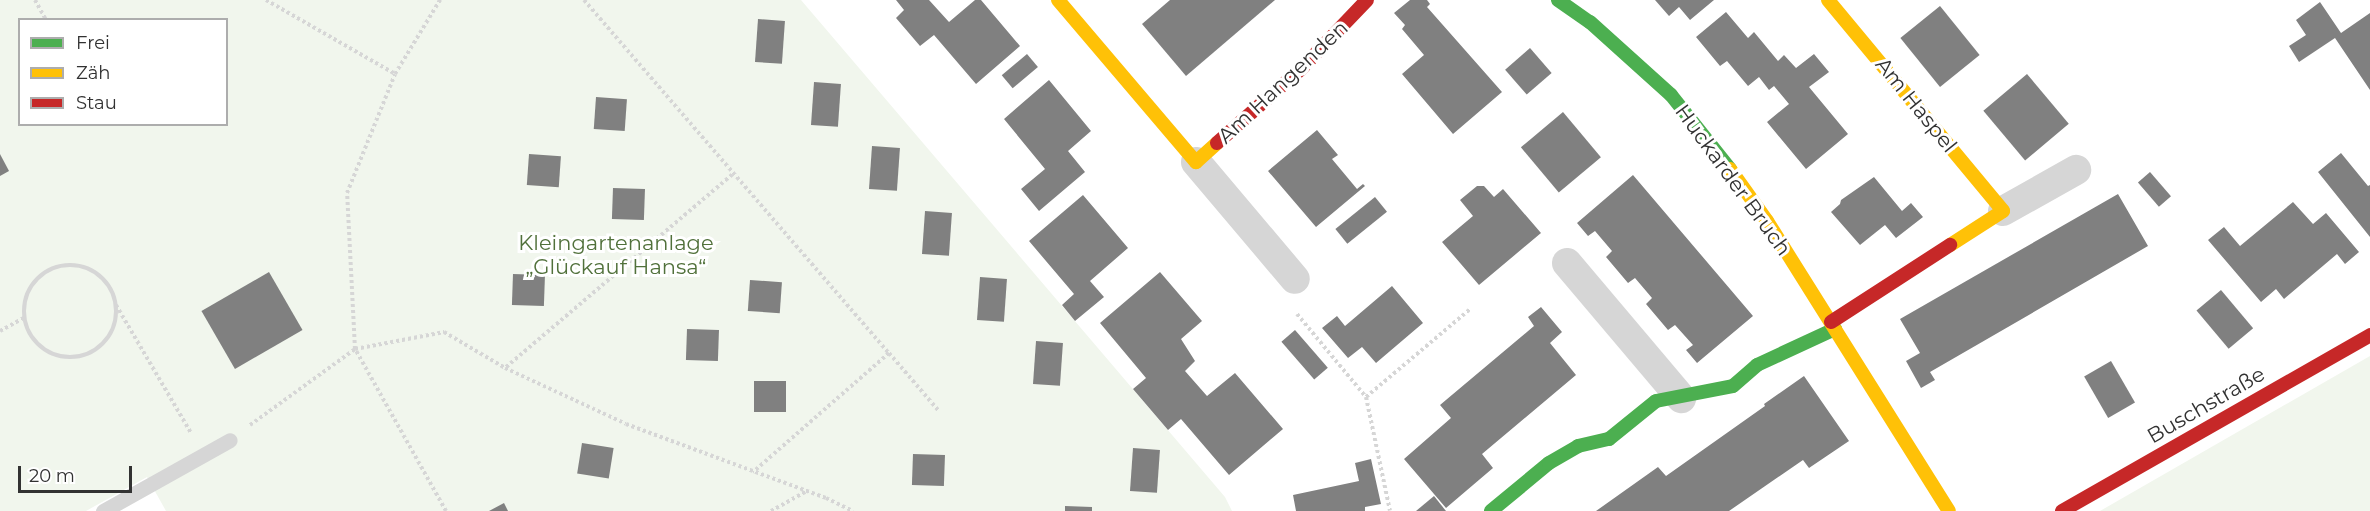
<!DOCTYPE html>
<meta charset="utf-8">
<style>
body{margin:0}
#map{position:relative;width:2370px;height:511px;overflow:hidden;background:#fff;font-family:Montserrat,sans-serif}
div>[style]{position:absolute}
[style*='--x']{left:calc(var(--x)*1px);top:calc(var(--y)*1px);width:calc(var(--w)*1px);rotate:calc(var(--a)*1deg)}
.green>*{inset:0;background:#f1f6ed}
.building>*{inset:0;background:#808080;transform-origin:0 0}
.path>*{height:4px;margin-top:-2px;transform-origin:0;background:repeating-linear-gradient(90deg,#d6d6d6 0 3px,transparent 0 6px)}
.path>.ring{margin:-2px;padding:0;box-sizing:content-box;background:none;border:4px solid #d6d6d6;border-radius:50%}
.lane>*{height:15px;margin:-7.5px;padding:0 7.5px;transform-origin:7.5px;border-radius:7.5px;background:#d6d6d6}
.street>*{height:30px;margin:-15px;padding:0 15px;transform-origin:15px;border-radius:15px;background:#d6d6d6}
.fast>*{height:14px;margin:-7px;padding:0 7px;transform-origin:7px;border-radius:7px;background:#4caf50}
.slow>*{height:14px;margin:-7px;padding:0 7px;transform-origin:7px;border-radius:7px;background:#ffc107}
.jam>*{height:14px;margin:-7px;padding:0 7px;transform-origin:7px;border-radius:7px;background:#c62828}
span{translate:-50% -50%;white-space:nowrap;text-align:center;line-height:1.15;-webkit-text-stroke:6px #fff;paint-order:stroke}
.street-label{font-size:21px;color:#323232}
.park-label{font-size:21px;color:#51713b}
.legend{position:absolute;left:18px;top:18px;width:210px;height:108px;box-sizing:border-box;background:#fff;border:2px solid #adadad;margin:0;padding:8px 10px;list-style:none;font-size:18px;color:#323232}
.legend li{display:flex;align-items:center;gap:12px;height:30px}
.legend b{width:30px;border:2px solid #adadad}
.scale{position:absolute;left:18px;top:466px;width:114px;height:27px;box-sizing:border-box;border:3px solid #323232;border-top:0;padding-left:8px;font-size:18px;line-height:21px;white-space:nowrap;color:#323232;-webkit-text-stroke:4px #fff;paint-order:stroke}
</style>
<div id="map">
<div class="green">
<div style="clip-path:polygon(evenodd,0 0,801px 0,1225px 497px,1232px 511px,166px 511px,147px 477px,86px 511px,0 511px,0 0,20px 20px,226px 20px,226px 124px,20px 124px,20px 20px)"></div>
<div style="clip-path:polygon(2370px 356px,2370px 511px,2100px 511px)"></div>
</div>
<div class="building">
<div style="clip-path:polygon(896px 0,929px 0,949px 22px,975px 0,981px 0,1020px 46px,976px 84px,934px 35px,920px 46px,896px 18px,904px 10px)"></div>
<div style="clip-path:polygon(1170px 0,1275px 0,1186px 76px,1142px 24px)"></div>
<div style="clip-path:polygon(1410px 0,1427px 0,1430px 4px,1427px 7px,1502px 92px,1453px 134px,1402px 74px,1424px 55px,1402px 29px,1405px 25px,1394px 13px)"></div>
<div style="clip-path:polygon(1655px 0,1714px 0,1690px 20px,1679px 7px,1669px 16px)"></div>
<div style="clip-path:polygon(2320px 2px,2341px 33px,2370px 13px,2370px 90px,2335px 38px,2299px 62px,2289px 46px,2306px 35px,2296px 20px)"></div>
<div style="left:1940px;top:6px;width:63px;height:51px;rotate:51deg"></div>
<div style="clip-path:polygon(1726px 12px,1748px 38px,1754px 32px,1778px 61px,1784px 55px,1796px 68px,1814px 54px,1829px 72px,1809px 87px,1848px 134px,1806px 169px,1767px 122px,1789px 104px,1774px 86px,1769px 90px,1759px 77px,1748px 86px,1727px 61px,1720px 66px,1696px 37px)"></div>
<div style="left:758px;top:19px;width:27px;height:43px;rotate:4deg"></div>
<div style="left:1530px;top:48px;width:33px;height:33px;rotate:49deg"></div>
<div style="left:1027px;top:54px;width:17px;height:33px;rotate:50deg"></div>
<div style="left:2027px;top:74px;width:65px;height:57px;rotate:50deg"></div>
<div style="clip-path:polygon(1049px 80px,1091px 131px,1068px 151px,1085px 172px,1039px 211px,1021px 189px,1045px 169px,1004px 119px)"></div>
<div style="left:814px;top:82px;width:27px;height:43px;rotate:4deg"></div>
<div style="left:596px;top:97px;width:31px;height:32px;rotate:4deg"></div>
<div style="left:1563px;top:112px;width:59px;height:55px;rotate:50deg"></div>
<div style="clip-path:polygon(1317px 130px,1338px 155px,1332px 159px,1357px 189px,1363px 184px,1365px 186px,1316px 227px,1268px 171px)"></div>
<div style="left:872px;top:146px;width:28px;height:43px;rotate:4deg"></div>
<div style="clip-path:polygon(2341px 153px,2368px 186px,2370px 185px,2370px 237px,2318px 172px)"></div>
<div style="clip-path:polygon(0 154px,9px 171px,0 176px)"></div>
<div style="left:529px;top:154px;width:32px;height:31px;rotate:4deg"></div>
<div style="left:2150px;top:172px;width:32px;height:16px;rotate:49deg"></div>
<div style="clip-path:polygon(1633px 175px,1753px 316px,1697px 363px,1686px 350px,1693px 345px,1675px 325px,1668px 330px,1646px 304px,1652px 298px,1635px 278px,1628px 283px,1606px 257px,1612px 251px,1595px 231px,1588px 236px,1577px 223px)"></div>
<div style="clip-path:polygon(1874px 177px,1902px 211px,1911px 203px,1923px 217px,1896px 238px,1885px 225px,1860px 245px,1831px 212px,1840px 204px,1841px 200px)"></div>
<div style="clip-path:polygon(1477px 186px,1484px 186px,1494px 197px,1503px 189px,1541px 233px,1479px 285px,1442px 242px,1473px 216px,1460px 200px)"></div>
<div style="left:613px;top:188px;width:32px;height:31px;rotate:2deg"></div>
<div style="clip-path:polygon(2118px 194px,2148px 246px,1930px 372px,1935px 380px,1921px 388px,1906px 361px,1920px 353px,1900px 319px)"></div>
<div style="clip-path:polygon(1083px 195px,1128px 248px,1090px 281px,1104px 297px,1075px 321px,1062px 305px,1074px 294px,1029px 241px)"></div>
<div style="left:1375px;top:197px;width:19px;height:51px;rotate:51deg"></div>
<div style="clip-path:polygon(2293px 202px,2313px 224px,2326px 213px,2359px 252px,2345px 264px,2337px 254px,2284px 299px,2276px 289px,2261px 302px,2208px 240px,2224px 227px,2240px 246px)"></div>
<div style="left:925px;top:211px;width:27px;height:43px;rotate:4deg"></div>
<div style="left:269px;top:272px;width:67px;height:78px;rotate:60deg"></div>
<div style="clip-path:polygon(1160px 272px,1202px 321px,1181px 339px,1195px 361px,1185px 371px,1207px 396px,1235px 373px,1283px 429px,1229px 475px,1181px 419px,1168px 430px,1133px 389px,1146px 378px,1100px 323px)"></div>
<div style="left:513px;top:274px;width:32px;height:31px;rotate:2deg"></div>
<div style="left:980px;top:277px;width:27px;height:43px;rotate:4deg"></div>
<div style="left:750px;top:280px;width:32px;height:31px;rotate:4deg"></div>
<div style="clip-path:polygon(1392px 286px,1423px 323px,1376px 363px,1362px 347px,1348px 358px,1322px 328px,1337px 316px,1345px 326px)"></div>
<div style="left:2221px;top:290px;width:50px;height:32px;rotate:50deg"></div>
<div style="clip-path:polygon(1541px 307px,1562px 332px,1550px 343px,1576px 375px,1482px 454px,1493px 468px,1446px 508px,1404px 459px,1451px 418px,1440px 405px,1534px 326px,1528px 317px)"></div>
<div style="left:687px;top:329px;width:32px;height:31px;rotate:2deg"></div>
<div style="left:1295px;top:330px;width:50px;height:18px;rotate:49deg"></div>
<div style="left:1036px;top:341px;width:27px;height:43px;rotate:4deg"></div>
<div style="left:2111px;top:361px;width:48px;height:31px;rotate:60deg"></div>
<div style="clip-path:polygon(1804px 376px,1849px 441px,1809px 468px,1803px 460px,1729px 511px,1596px 511px,1658px 467px,1666px 476px,1765px 406px,1764px 404px)"></div>
<div style="left:754px;top:381px;width:32px;height:31px"></div>
<div style="left:582px;top:443px;width:32px;height:31px;rotate:9deg"></div>
<div style="left:1133px;top:448px;width:27px;height:43px;rotate:4deg"></div>
<div style="left:913px;top:454px;width:32px;height:31px;rotate:2deg"></div>
<div style="clip-path:polygon(1371px 459px,1381px 504px,1365px 507px,1365px 511px,1296px 511px,1293px 495px,1359px 481px,1355px 463px)"></div>
<div style="clip-path:polygon(1434px 496px,1446px 511px,1416px 511px)"></div>
<div style="clip-path:polygon(504px 503px,508px 511px,489px 511px)"></div>
<div style="clip-path:polygon(1065px 506px,1092px 507px,1092px 511px,1065px 511px)"></div>
</div>
<div class="path">
<div style="--x:35;--y:0;--w:23;--a:61"></div>
<div style="--x:266;--y:0;--w:149;--a:29.8"></div>
<div style="--x:584;--y:0;--w:467;--a:49.2"></div>
<div style="--x:889;--y:353;--w:181;--a:138.8"></div>
<div class="ring" style="left:24px;top:265px;width:88px;height:88px"></div>
<div style="--x:116;--y:305;--w:148;--a:59.6"></div>
<div style="--x:1297;--y:314;--w:108;--a:50.3"></div>
<div style="--x:1366;--y:397;--w:116;--a:78.1"></div>
<div style="--x:0;--y:331;--w:29;--a:-29"></div>
<div style="--x:889;--y:353;--w:75;--a:49.3"></div>
<div style="--x:506;--y:367;--w:299;--a:-40.4"></div>
<div style="--x:1366;--y:397;--w:136;--a:-40.2"></div>
<div style="--x:250;--y:425;--w:130;--a:-35.9"></div>
<div style="--x:355;--y:349;--w:156;--a:-92.9"></div>
<div style="--x:347;--y:193;--w:128;--a:-68"></div>
<div style="--x:395;--y:74;--w:87;--a:-58.7"></div>
<div style="--x:446;--y:511;--w:186;--a:-119.3"></div>
<div style="--x:355;--y:349;--w:91;--a:-10.8"></div>
<div style="--x:444;--y:332;--w:71;--a:30.5"></div>
<div style="--x:505;--y:368;--w:133;--a:24.8"></div>
<div style="--x:626;--y:424;--w:213;--a:20.3"></div>
<div style="--x:826;--y:498;--w:30;--a:26"></div>
<div style="--x:771;--y:511;--w:41;--a:-29.1"></div>
</div>
<div class="lane">
<div style="--x:103;--y:511;--w:145;--a:-29.2"></div>
</div>
<div class="street">
<div style="--x:1196;--y:162;--w:153;--a:49.8"></div>
<div style="--x:2003;--y:211;--w:84;--a:-29.3"></div>
<div style="--x:1567;--y:263;--w:177;--a:49.8"></div>
</div>
<div class="fast">
<div style="--x:1558;--y:0;--w:39;--a:35"></div>
<div style="--x:1590;--y:22;--w:109;--a:42"></div>
<div style="--x:1671;--y:95;--w:95;--a:51.4"></div>
<div style="--x:1491;--y:511;--w:75;--a:-39.6"></div>
<div style="--x:1549;--y:463;--w:34;--a:-30"></div>
<div style="--x:1578;--y:446;--w:32;--a:-13"></div>
<div style="--x:1609;--y:439;--w:60;--a:-39"></div>
<div style="--x:1656;--y:401;--w:78;--a:-11"></div>
<div style="--x:1733;--y:386;--w:32;--a:-41"></div>
<div style="--x:1757;--y:365;--w:86;--a:-24.8"></div>
</div>
<div class="slow">
<div style="--x:1058;--y:0;--w:213;--a:49.6"></div>
<div style="--x:1196;--y:162;--w:28;--a:-42"></div>
<div style="--x:1828;--y:0;--w:274;--a:50.3"></div>
<div style="--x:2003;--y:211;--w:63;--a:147.3"></div>
<div style="--x:1730;--y:169;--w:64;--a:54.6"></div>
<div style="--x:1767;--y:221;--w:342;--a:57.9"></div>
</div>
<div class="jam">
<div style="--x:1217;--y:143;--w:113;--a:-41.4"></div>
<div style="--x:1302;--y:68;--w:94;--a:-46.3"></div>
<div style="--x:1831;--y:322;--w:142;--a:-32.9"></div>
<div style="--x:2062;--y:511;--w:355;--a:-29.7"></div>
</div>
<div class="street-label">
<span style="left:1283px;top:82px;rotate:-43deg">Am Hangenden</span>
<span style="left:1916px;top:105px;rotate:51deg">Am Haspel</span>
<span style="left:1733px;top:180px;rotate:54deg">Huckarder Bruch</span>
<span style="left:2206px;top:405px;rotate:-30deg">Buschstraße</span>
</div>
<div class="park-label">
<span style="left:616px;top:255px">Kleingartenanlage<br>„Glückauf Hansa“</span>
</div>
<ul class="legend">
<li><b style="height:8px;background:#4caf50"></b>Frei</li>
<li><b style="height:8px;background:#ffc107"></b>Zäh</li>
<li><b style="height:8px;background:#c62828"></b>Stau</li>
</ul>
<div class="scale">20 m</div>
</div>
